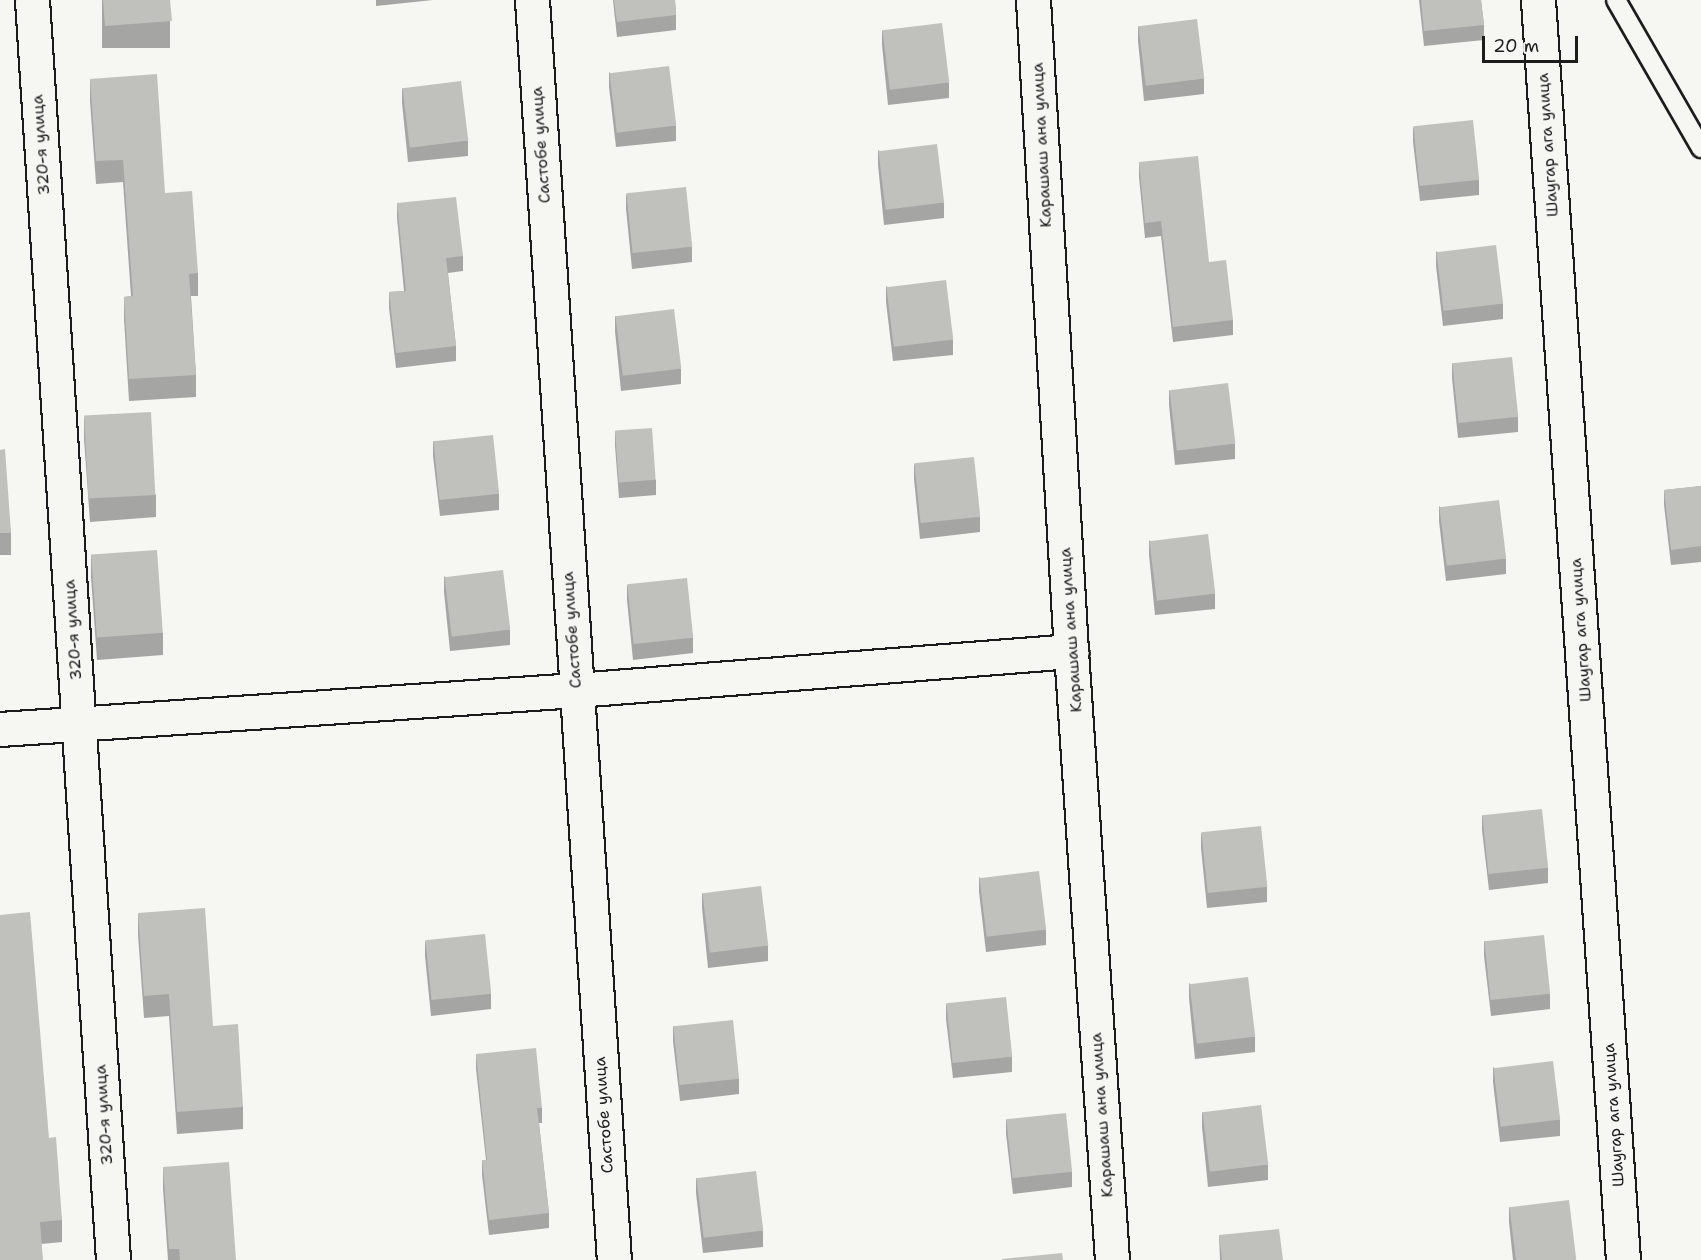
<!DOCTYPE html>
<meta charset="utf-8">
<style>
body{margin:0}
#map{position:relative;width:1701px;height:1260px;overflow:hidden;background:#f6f6f2;font-family:"Shantell Sans",sans-serif}
div>[style]{position:absolute}
[style*='--x']{left:calc(var(--x)*1px);top:calc(var(--y)*1px);width:calc(var(--w)*1px);rotate:calc(var(--a)*1deg)}
.roads{filter:drop-shadow(2px 0 #1c1c1c) drop-shadow(-2px 0 #1c1c1c) drop-shadow(0 2px #1c1c1c) drop-shadow(0 -2px #1c1c1c)}
.service>*{height:18px;margin:-9px;padding:0 9px;transform-origin:9px;border-radius:9px;background:#f6f6f2}
.minor>*{height:33px;margin:-16.5px;padding:0 16.5px;transform-origin:16.5px;border-radius:16.5px;background:#f6f6f2}
.wall>*{inset:0;background:#a5a5a3;transform-origin:0 0}
.building>*{inset:0;background:#c0c0bd;transform-origin:0 0}
span{translate:-50% -50%;white-space:nowrap;text-align:center;line-height:1.15;-webkit-text-stroke:4.5px #f6f6f2;paint-order:stroke}
.street-label{font-size:16px;color:#1c1c1c}
.scale{position:absolute;left:1482px;top:36px;width:96px;height:27px;box-sizing:border-box;border:3px solid #1c1c1c;border-top:0;padding-left:8px;font-size:18px;line-height:21px;white-space:nowrap;color:#1c1c1c;-webkit-text-stroke:4px #f6f6f2;paint-order:stroke}
</style>
<div id="map">
<div class="roads">
<div class="service">
<div style="--x:1616;--y:0;--w:171;--a:60.1"></div>
</div>
<div class="minor">
<div style="--x:32;--y:0;--w:1263;--a:86.32"></div>
<div style="--x:532;--y:0;--w:1263;--a:86.28"></div>
<div style="--x:1033;--y:0;--w:652;--a:86.66"></div>
<div style="--x:1071;--y:651;--w:610;--a:86.15"></div>
<div style="--x:1538;--y:0;--w:1263;--a:86.14"></div>
<div style="--x:0;--y:729;--w:577;--a:-3.87"></div>
<div style="--x:576;--y:690;--w:497;--a:-4.5"></div>
</div>
</div>
<div class="wall">
<div style="left:102px;top:0;width:68px;height:48px"></div>
<div style="clip-path:polygon(376px 0,433px 0,376px 6px)"></div>
<div style="clip-path:polygon(613px 0,675px 0,676px 15px,676px 30px,617px 37px)"></div>
<div style="clip-path:polygon(1419px 0,1481px 0,1484px 25px,1484px 40px,1424px 46px)"></div>
<div style="clip-path:polygon(1138px 26px,1204px 79px,1204px 94px,1144px 101px,1138px 41px)"></div>
<div style="clip-path:polygon(882px 30px,949px 83px,949px 98px,888px 105px,882px 45px)"></div>
<div style="clip-path:polygon(609px 72px,676px 126px,676px 141px,616px 147px,609px 87px)"></div>
<div style="clip-path:polygon(90px 79px,165px 193px,198px 273px,198px 296px,191px 296px,196px 375px,196px 397px,129px 401px,124px 319px,124px 297px,131px 296px,123px 182px,96px 184px,90px 101px)"></div>
<div style="clip-path:polygon(402px 88px,468px 141px,468px 156px,408px 162px,402px 103px)"></div>
<div style="clip-path:polygon(1413px 127px,1479px 180px,1479px 195px,1420px 201px,1413px 142px)"></div>
<div style="clip-path:polygon(878px 150px,944px 203px,944px 218px,884px 225px,878px 165px)"></div>
<div style="clip-path:polygon(1139px 162px,1209px 262px,1233px 320px,1233px 335px,1173px 342px,1161px 236px,1145px 238px,1139px 177px)"></div>
<div style="clip-path:polygon(626px 194px,692px 247px,692px 262px,632px 269px,626px 209px)"></div>
<div style="clip-path:polygon(397px 203px,463px 256px,463px 271px,448px 273px,456px 346px,456px 361px,396px 368px,389px 308px,389px 292px,404px 291px,397px 218px)"></div>
<div style="clip-path:polygon(1436px 251px,1503px 304px,1503px 319px,1443px 326px,1436px 266px)"></div>
<div style="clip-path:polygon(886px 286px,953px 340px,953px 355px,893px 361px,886px 302px)"></div>
<div style="clip-path:polygon(615px 316px,681px 369px,681px 384px,621px 391px,615px 331px)"></div>
<div style="clip-path:polygon(1452px 363px,1518px 417px,1518px 432px,1458px 438px,1452px 378px)"></div>
<div style="clip-path:polygon(1169px 390px,1235px 444px,1235px 459px,1175px 465px,1169px 405px)"></div>
<div style="clip-path:polygon(84px 417px,156px 495px,156px 517px,90px 522px,84px 439px)"></div>
<div style="clip-path:polygon(615px 431px,656px 480px,656px 495px,619px 498px,615px 446px)"></div>
<div style="clip-path:polygon(433px 441px,499px 494px,499px 510px,440px 516px,433px 456px)"></div>
<div style="clip-path:polygon(0 450px,11px 533px,11px 555px,0 555px)"></div>
<div style="clip-path:polygon(914px 464px,980px 517px,980px 532px,920px 539px,914px 479px)"></div>
<div style="clip-path:polygon(1701px 486px,1701px 562px,1671px 565px,1664px 505px,1664px 490px)"></div>
<div style="clip-path:polygon(1439px 506px,1506px 559px,1506px 574px,1446px 581px,1439px 521px)"></div>
<div style="clip-path:polygon(1149px 540px,1215px 594px,1215px 609px,1155px 615px,1149px 555px)"></div>
<div style="clip-path:polygon(91px 555px,163px 633px,163px 655px,97px 660px,91px 577px)"></div>
<div style="clip-path:polygon(444px 576px,510px 630px,510px 645px,450px 651px,444px 592px)"></div>
<div style="clip-path:polygon(627px 585px,693px 638px,693px 653px,633px 660px,627px 600px)"></div>
<div style="clip-path:polygon(1482px 815px,1548px 868px,1548px 883px,1489px 890px,1482px 830px)"></div>
<div style="clip-path:polygon(1201px 833px,1267px 887px,1267px 902px,1207px 908px,1201px 848px)"></div>
<div style="clip-path:polygon(979px 877px,1046px 930px,1046px 945px,986px 952px,979px 892px)"></div>
<div style="clip-path:polygon(702px 893px,768px 946px,768px 961px,708px 968px,702px 908px)"></div>
<div style="clip-path:polygon(138px 913px,213px 1026px,243px 1107px,243px 1129px,177px 1134px,169px 1016px,144px 1018px,138px 935px)"></div>
<div style="clip-path:polygon(425px 941px,491px 994px,491px 1009px,431px 1016px,425px 956px)"></div>
<div style="clip-path:polygon(1484px 941px,1550px 994px,1550px 1009px,1491px 1016px,1484px 956px)"></div>
<div style="clip-path:polygon(1189px 983px,1255px 1037px,1255px 1052px,1195px 1059px,1189px 998px)"></div>
<div style="clip-path:polygon(946px 1004px,1012px 1057px,1012px 1072px,953px 1078px,946px 1019px)"></div>
<div style="clip-path:polygon(673px 1026px,739px 1079px,739px 1094px,680px 1101px,673px 1041px)"></div>
<div style="clip-path:polygon(476px 1054px,542px 1108px,542px 1123px,539px 1123px,549px 1213px,549px 1228px,489px 1235px,482px 1175px,482px 1160px,486px 1160px,476px 1069px)"></div>
<div style="clip-path:polygon(1493px 1067px,1560px 1120px,1560px 1136px,1500px 1142px,1493px 1082px)"></div>
<div style="clip-path:polygon(1202px 1112px,1268px 1165px,1268px 1180px,1208px 1187px,1202px 1127px)"></div>
<div style="clip-path:polygon(1006px 1119px,1072px 1172px,1072px 1187px,1013px 1194px,1006px 1134px)"></div>
<div style="clip-path:polygon(49px 1138px,62px 1220px,62px 1242px,41px 1244px,0 1260px)"></div>
<div style="clip-path:polygon(163px 1167px,236px 1260px,168px 1260px,163px 1189px)"></div>
<div style="clip-path:polygon(696px 1178px,763px 1231px,763px 1247px,703px 1253px,696px 1193px)"></div>
<div style="clip-path:polygon(1509px 1207px,1576px 1260px,1513px 1260px,1509px 1222px)"></div>
<div style="clip-path:polygon(1219px 1235px,1283px 1260px,1220px 1260px)"></div>
</div>
<div class="building">
<div style="clip-path:polygon(103px 0,170px 0,172px 21px,105px 26px)"></div>
<div style="clip-path:polygon(614px 0,675px 0,676px 15px,617px 22px)"></div>
<div style="clip-path:polygon(1421px 0,1481px 0,1484px 25px,1424px 31px)"></div>
<div style="left:1197px;top:19px;width:60px;height:59px;rotate:83deg"></div>
<div style="left:942px;top:23px;width:60px;height:60px;rotate:83deg"></div>
<div style="left:669px;top:66px;width:60px;height:60px;rotate:83deg"></div>
<div style="clip-path:polygon(157px 74px,165px 193px,192px 191px,198px 273px,189px 274px,196px 375px,129px 379px,124px 297px,133px 296px,123px 160px,96px 161px,90px 79px)"></div>
<div style="left:461px;top:81px;width:60px;height:59px;rotate:83deg"></div>
<div style="left:1473px;top:120px;width:60px;height:60px;rotate:84deg"></div>
<div style="left:937px;top:144px;width:59px;height:59px;rotate:83deg"></div>
<div style="clip-path:polygon(1198px 156px,1209px 262px,1226px 260px,1233px 320px,1173px 327px,1161px 221px,1145px 223px,1139px 162px)"></div>
<div style="left:686px;top:187px;width:60px;height:60px;rotate:84deg"></div>
<div style="clip-path:polygon(456px 197px,463px 256px,446px 258px,456px 346px,396px 353px,389px 292px,406px 291px,397px 203px)"></div>
<div style="left:1496px;top:245px;width:59px;height:60px;rotate:83deg"></div>
<div style="left:946px;top:280px;width:60px;height:60px;rotate:83deg"></div>
<div style="left:674px;top:309px;width:60px;height:59px;rotate:83deg"></div>
<div style="left:1512px;top:357px;width:60px;height:60px;rotate:84deg"></div>
<div style="left:1228px;top:383px;width:61px;height:59px;rotate:83deg"></div>
<div style="left:151px;top:412px;width:83px;height:67px;rotate:87deg"></div>
<div style="left:652px;top:428px;width:52px;height:37px;rotate:86deg"></div>
<div style="left:493px;top:435px;width:59px;height:60px;rotate:84deg"></div>
<div style="clip-path:polygon(5px 449px,11px 533px,0 533px,0 450px)"></div>
<div style="left:974px;top:457px;width:60px;height:60px;rotate:84deg"></div>
<div style="clip-path:polygon(1701px 486px,1701px 546px,1671px 550px,1664px 490px)"></div>
<div style="left:1499px;top:500px;width:59px;height:60px;rotate:83deg"></div>
<div style="left:1208px;top:534px;width:60px;height:59px;rotate:83deg"></div>
<div style="left:157px;top:550px;width:83px;height:66px;rotate:86deg"></div>
<div style="left:503px;top:570px;width:60px;height:59px;rotate:83deg"></div>
<div style="left:687px;top:578px;width:60px;height:60px;rotate:84deg"></div>
<div style="left:1542px;top:809px;width:59px;height:60px;rotate:84deg"></div>
<div style="left:1261px;top:826px;width:61px;height:60px;rotate:84deg"></div>
<div style="left:1039px;top:871px;width:59px;height:60px;rotate:83deg"></div>
<div style="left:761px;top:886px;width:60px;height:59px;rotate:83deg"></div>
<div style="clip-path:polygon(205px 908px,213px 1026px,238px 1024px,243px 1107px,177px 1112px,169px 994px,144px 996px,138px 913px)"></div>
<div style="clip-path:polygon(30px 912px,49px 1138px,56px 1137px,62px 1220px,40px 1222px,43px 1260px,0 1260px,0 915px)"></div>
<div style="left:485px;top:934px;width:60px;height:60px;rotate:84deg"></div>
<div style="left:1544px;top:935px;width:59px;height:60px;rotate:84deg"></div>
<div style="left:1248px;top:977px;width:60px;height:59px;rotate:83deg"></div>
<div style="left:1006px;top:997px;width:60px;height:60px;rotate:84deg"></div>
<div style="left:733px;top:1020px;width:59px;height:60px;rotate:84deg"></div>
<div style="clip-path:polygon(536px 1048px,542px 1108px,537px 1108px,549px 1213px,489px 1220px,482px 1160px,487px 1160px,476px 1054px)"></div>
<div style="left:1553px;top:1061px;width:59px;height:60px;rotate:83deg"></div>
<div style="left:1261px;top:1105px;width:60px;height:59px;rotate:83deg"></div>
<div style="left:1066px;top:1113px;width:59px;height:60px;rotate:84deg"></div>
<div style="clip-path:polygon(229px 1162px,236px 1260px,180px 1260px,179px 1249px,169px 1249px,163px 1167px)"></div>
<div style="left:756px;top:1171px;width:60px;height:60px;rotate:83deg"></div>
<div style="left:1569px;top:1200px;width:60px;height:60px;rotate:83deg"></div>
<div style="clip-path:polygon(1279px 1229px,1283px 1260px,1222px 1260px,1219px 1235px)"></div>
<div style="clip-path:polygon(1062px 1253px,1063px 1260px,1002px 1260px,1002px 1259px)"></div>
</div>
<div class="street-label">
<span style="left:41px;top:145px;rotate:-94deg">320-я улица</span>
<span style="left:541px;top:145px;rotate:-94deg">Састобе улица</span>
<span style="left:1042px;top:145px;rotate:-93deg">Карашаш ана улица</span>
<span style="left:1548px;top:145px;rotate:-94deg">Шаугар ага улица</span>
<span style="left:73px;top:630px;rotate:-94deg">320-я улица</span>
<span style="left:572px;top:630px;rotate:-94deg">Састобе улица</span>
<span style="left:1071px;top:630px;rotate:-94deg">Карашаш ана улица</span>
<span style="left:1581px;top:630px;rotate:-94deg">Шаугар ага улица</span>
<span style="left:104px;top:1115px;rotate:-94deg">320-я улица</span>
<span style="left:604px;top:1115px;rotate:-94deg">Састобе улица</span>
<span style="left:1102px;top:1115px;rotate:-94deg">Карашаш ана улица</span>
<span style="left:1614px;top:1115px;rotate:-94deg">Шаугар ага улица</span>
</div>
<div class="scale">20 m</div>
</div>
